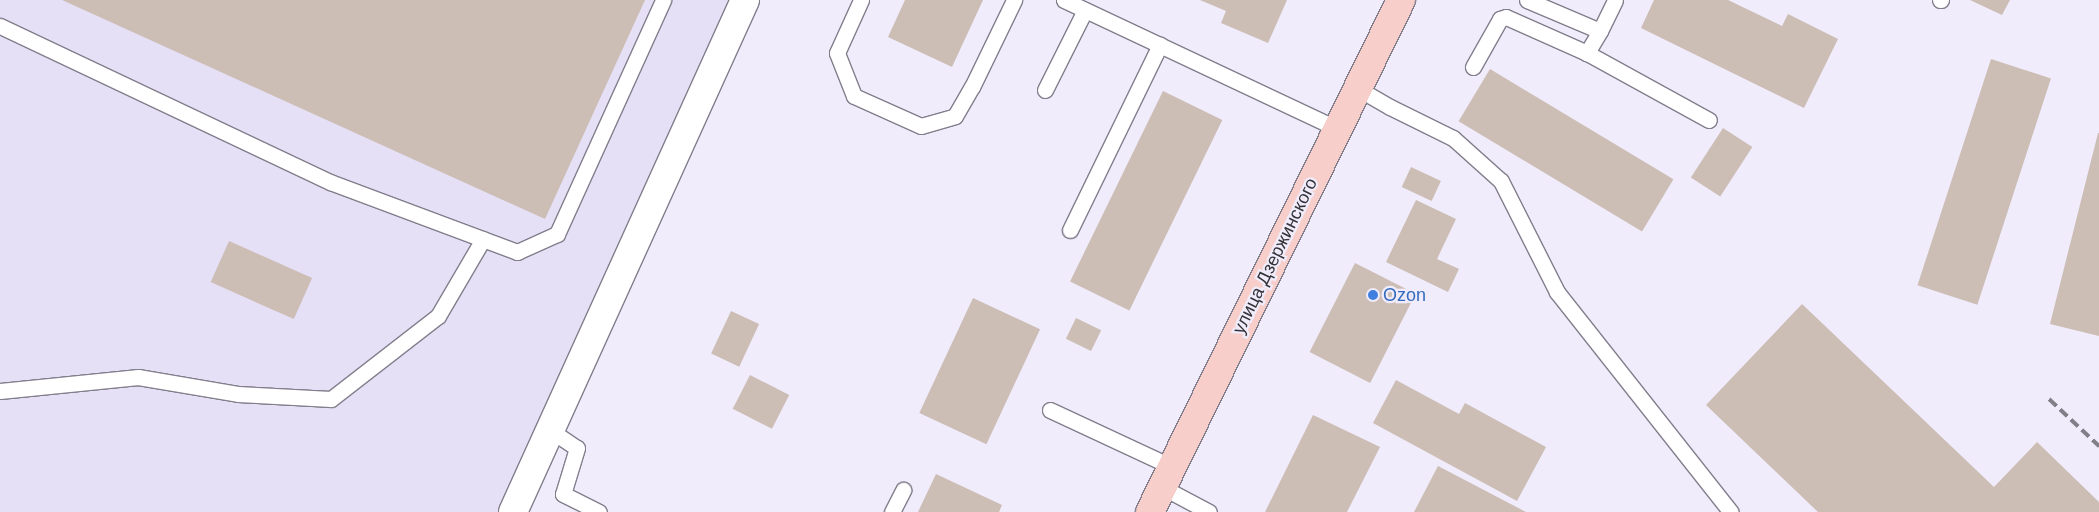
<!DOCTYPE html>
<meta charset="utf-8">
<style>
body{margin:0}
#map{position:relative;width:2099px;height:512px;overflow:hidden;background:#f0ecfb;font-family:Arial,sans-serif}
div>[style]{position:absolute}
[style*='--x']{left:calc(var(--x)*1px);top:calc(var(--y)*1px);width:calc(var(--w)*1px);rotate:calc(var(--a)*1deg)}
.built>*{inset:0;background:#e6e0f6}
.building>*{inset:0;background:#ccbdb5;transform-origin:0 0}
.roads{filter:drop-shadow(1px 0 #827e8c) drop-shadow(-1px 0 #827e8c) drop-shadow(0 1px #827e8c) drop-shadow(0 -1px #827e8c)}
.service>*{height:15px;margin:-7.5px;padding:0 7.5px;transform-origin:7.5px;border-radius:7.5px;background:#fff}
.minor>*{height:28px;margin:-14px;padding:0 14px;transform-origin:14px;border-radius:14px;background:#fff}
.primary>*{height:28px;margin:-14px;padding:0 14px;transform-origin:14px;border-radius:14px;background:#f7cec9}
.rail>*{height:4px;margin-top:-2px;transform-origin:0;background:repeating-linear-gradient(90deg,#817f88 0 10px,transparent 0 15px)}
.dots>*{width:14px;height:14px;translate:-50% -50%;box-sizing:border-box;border:2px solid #f0ecfb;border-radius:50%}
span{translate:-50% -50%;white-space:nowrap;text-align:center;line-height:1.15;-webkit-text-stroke:4.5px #f0ecfb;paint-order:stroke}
.street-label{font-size:18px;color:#343338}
.shop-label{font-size:18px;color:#366cbe}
.left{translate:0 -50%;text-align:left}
</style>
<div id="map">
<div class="built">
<div style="clip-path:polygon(0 0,735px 0,506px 512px,0 512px)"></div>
</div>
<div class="building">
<div style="clip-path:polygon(62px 0,645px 0,545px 219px)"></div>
<div style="clip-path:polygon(905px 0,983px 0,952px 67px,888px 37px)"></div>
<div style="clip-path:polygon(1200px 0,1287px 0,1268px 43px,1221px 23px,1226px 11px)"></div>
<div style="clip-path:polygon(1654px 0,1728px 0,1782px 26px,1788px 14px,1838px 39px,1804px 108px,1641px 28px)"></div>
<div style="clip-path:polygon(1970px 0,2010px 0,2002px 15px)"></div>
<div style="left:1991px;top:59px;width:63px;height:238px;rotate:18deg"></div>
<div style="left:1490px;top:69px;width:214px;height:61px;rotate:31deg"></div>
<div style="left:1163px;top:91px;width:66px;height:212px;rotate:26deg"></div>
<div style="left:1723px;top:128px;width:35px;height:59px;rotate:33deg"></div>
<div style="clip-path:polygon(2098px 133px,2099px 133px,2099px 336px,2050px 324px)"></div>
<div style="left:1411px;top:167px;width:33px;height:22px;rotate:25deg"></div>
<div style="clip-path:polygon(1416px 200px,1456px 219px,1437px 259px,1459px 269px,1448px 292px,1386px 262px)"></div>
<div style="left:229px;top:241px;width:91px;height:45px;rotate:24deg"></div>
<div style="left:1355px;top:263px;width:68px;height:100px;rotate:27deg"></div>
<div style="left:973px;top:298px;width:74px;height:127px;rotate:25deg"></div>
<div style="clip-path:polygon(1802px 304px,1994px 487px,2037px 442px,2099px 502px,2099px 512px,1818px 512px,1706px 405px)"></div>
<div style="left:731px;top:311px;width:31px;height:47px;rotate:25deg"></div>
<div style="left:1076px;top:318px;width:28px;height:23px;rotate:26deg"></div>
<div style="left:750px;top:375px;width:44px;height:38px;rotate:27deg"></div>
<div style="clip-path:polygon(1396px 380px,1459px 414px,1465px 403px,1546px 447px,1517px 501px,1373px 423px)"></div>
<div style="clip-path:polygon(1313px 415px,1380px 447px,1347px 512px,1265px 512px)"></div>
<div style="clip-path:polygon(1438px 466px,1526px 512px,1414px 512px)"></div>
<div style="clip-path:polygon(936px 474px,1002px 505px,999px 512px,918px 512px)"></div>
</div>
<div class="roads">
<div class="service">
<div style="--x:861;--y:0;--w:58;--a:114.4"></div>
<div style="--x:837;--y:53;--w:46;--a:68.4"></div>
<div style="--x:854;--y:96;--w:73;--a:24.1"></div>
<div style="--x:921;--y:126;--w:35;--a:-16"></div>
<div style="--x:955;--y:116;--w:34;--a:-60"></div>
<div style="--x:972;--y:87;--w:97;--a:-64.2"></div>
<div style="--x:1064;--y:0;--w:303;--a:25.2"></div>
<div style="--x:1527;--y:0;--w:79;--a:23"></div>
<div style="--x:1600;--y:31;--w:34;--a:-64"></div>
<div style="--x:1940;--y:0;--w:1;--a:0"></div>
<div style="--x:0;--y:26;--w:365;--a:25.3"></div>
<div style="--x:330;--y:182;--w:200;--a:20.5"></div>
<div style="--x:517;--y:252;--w:44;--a:-24.2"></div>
<div style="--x:557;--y:234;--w:257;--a:-65.6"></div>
<div style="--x:1600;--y:31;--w:26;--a:121"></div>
<div style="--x:1587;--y:53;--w:139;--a:28.8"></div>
<div style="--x:1473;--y:67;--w:55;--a:-60.6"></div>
<div style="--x:1500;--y:19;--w:6;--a:-18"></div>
<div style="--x:1506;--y:17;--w:89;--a:24"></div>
<div style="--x:1357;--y:88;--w:38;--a:30"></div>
<div style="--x:1390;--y:107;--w:70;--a:26.2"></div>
<div style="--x:1453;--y:138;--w:64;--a:41.9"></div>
<div style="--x:1501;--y:181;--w:124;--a:63.2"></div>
<div style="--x:1557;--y:292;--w:280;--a:51.7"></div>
<div style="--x:1045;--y:90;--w:89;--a:-63.4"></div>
<div style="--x:1070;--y:230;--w:206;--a:-64.1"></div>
<div style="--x:0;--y:391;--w:139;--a:-5.8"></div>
<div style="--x:138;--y:377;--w:101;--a:9.6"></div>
<div style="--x:238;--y:394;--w:93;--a:3.1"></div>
<div style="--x:331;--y:399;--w:135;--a:-37.8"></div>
<div style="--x:438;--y:316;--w:89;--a:-59.7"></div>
<div style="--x:1050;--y:410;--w:135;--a:25"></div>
<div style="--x:550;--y:430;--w:32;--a:34"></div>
<div style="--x:577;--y:448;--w:48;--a:106.9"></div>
<div style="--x:563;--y:494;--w:40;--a:26.6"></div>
<div style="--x:1162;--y:487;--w:53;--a:28"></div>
<div style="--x:892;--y:512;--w:25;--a:-63"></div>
</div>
<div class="minor">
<div style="--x:513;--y:512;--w:562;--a:-65.62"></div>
</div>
<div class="primary">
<div style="--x:1150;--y:512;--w:570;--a:-63.88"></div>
</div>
</div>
<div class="rail">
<div style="--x:2049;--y:399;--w:69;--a:43.2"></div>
</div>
<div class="dots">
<div style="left:1373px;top:295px;background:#3f7fe0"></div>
</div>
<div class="street-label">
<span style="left:1275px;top:256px;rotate:-64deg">улица Дзержинского</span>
</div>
<div class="shop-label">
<span class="left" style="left:1383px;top:295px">Ozon</span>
</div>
</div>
